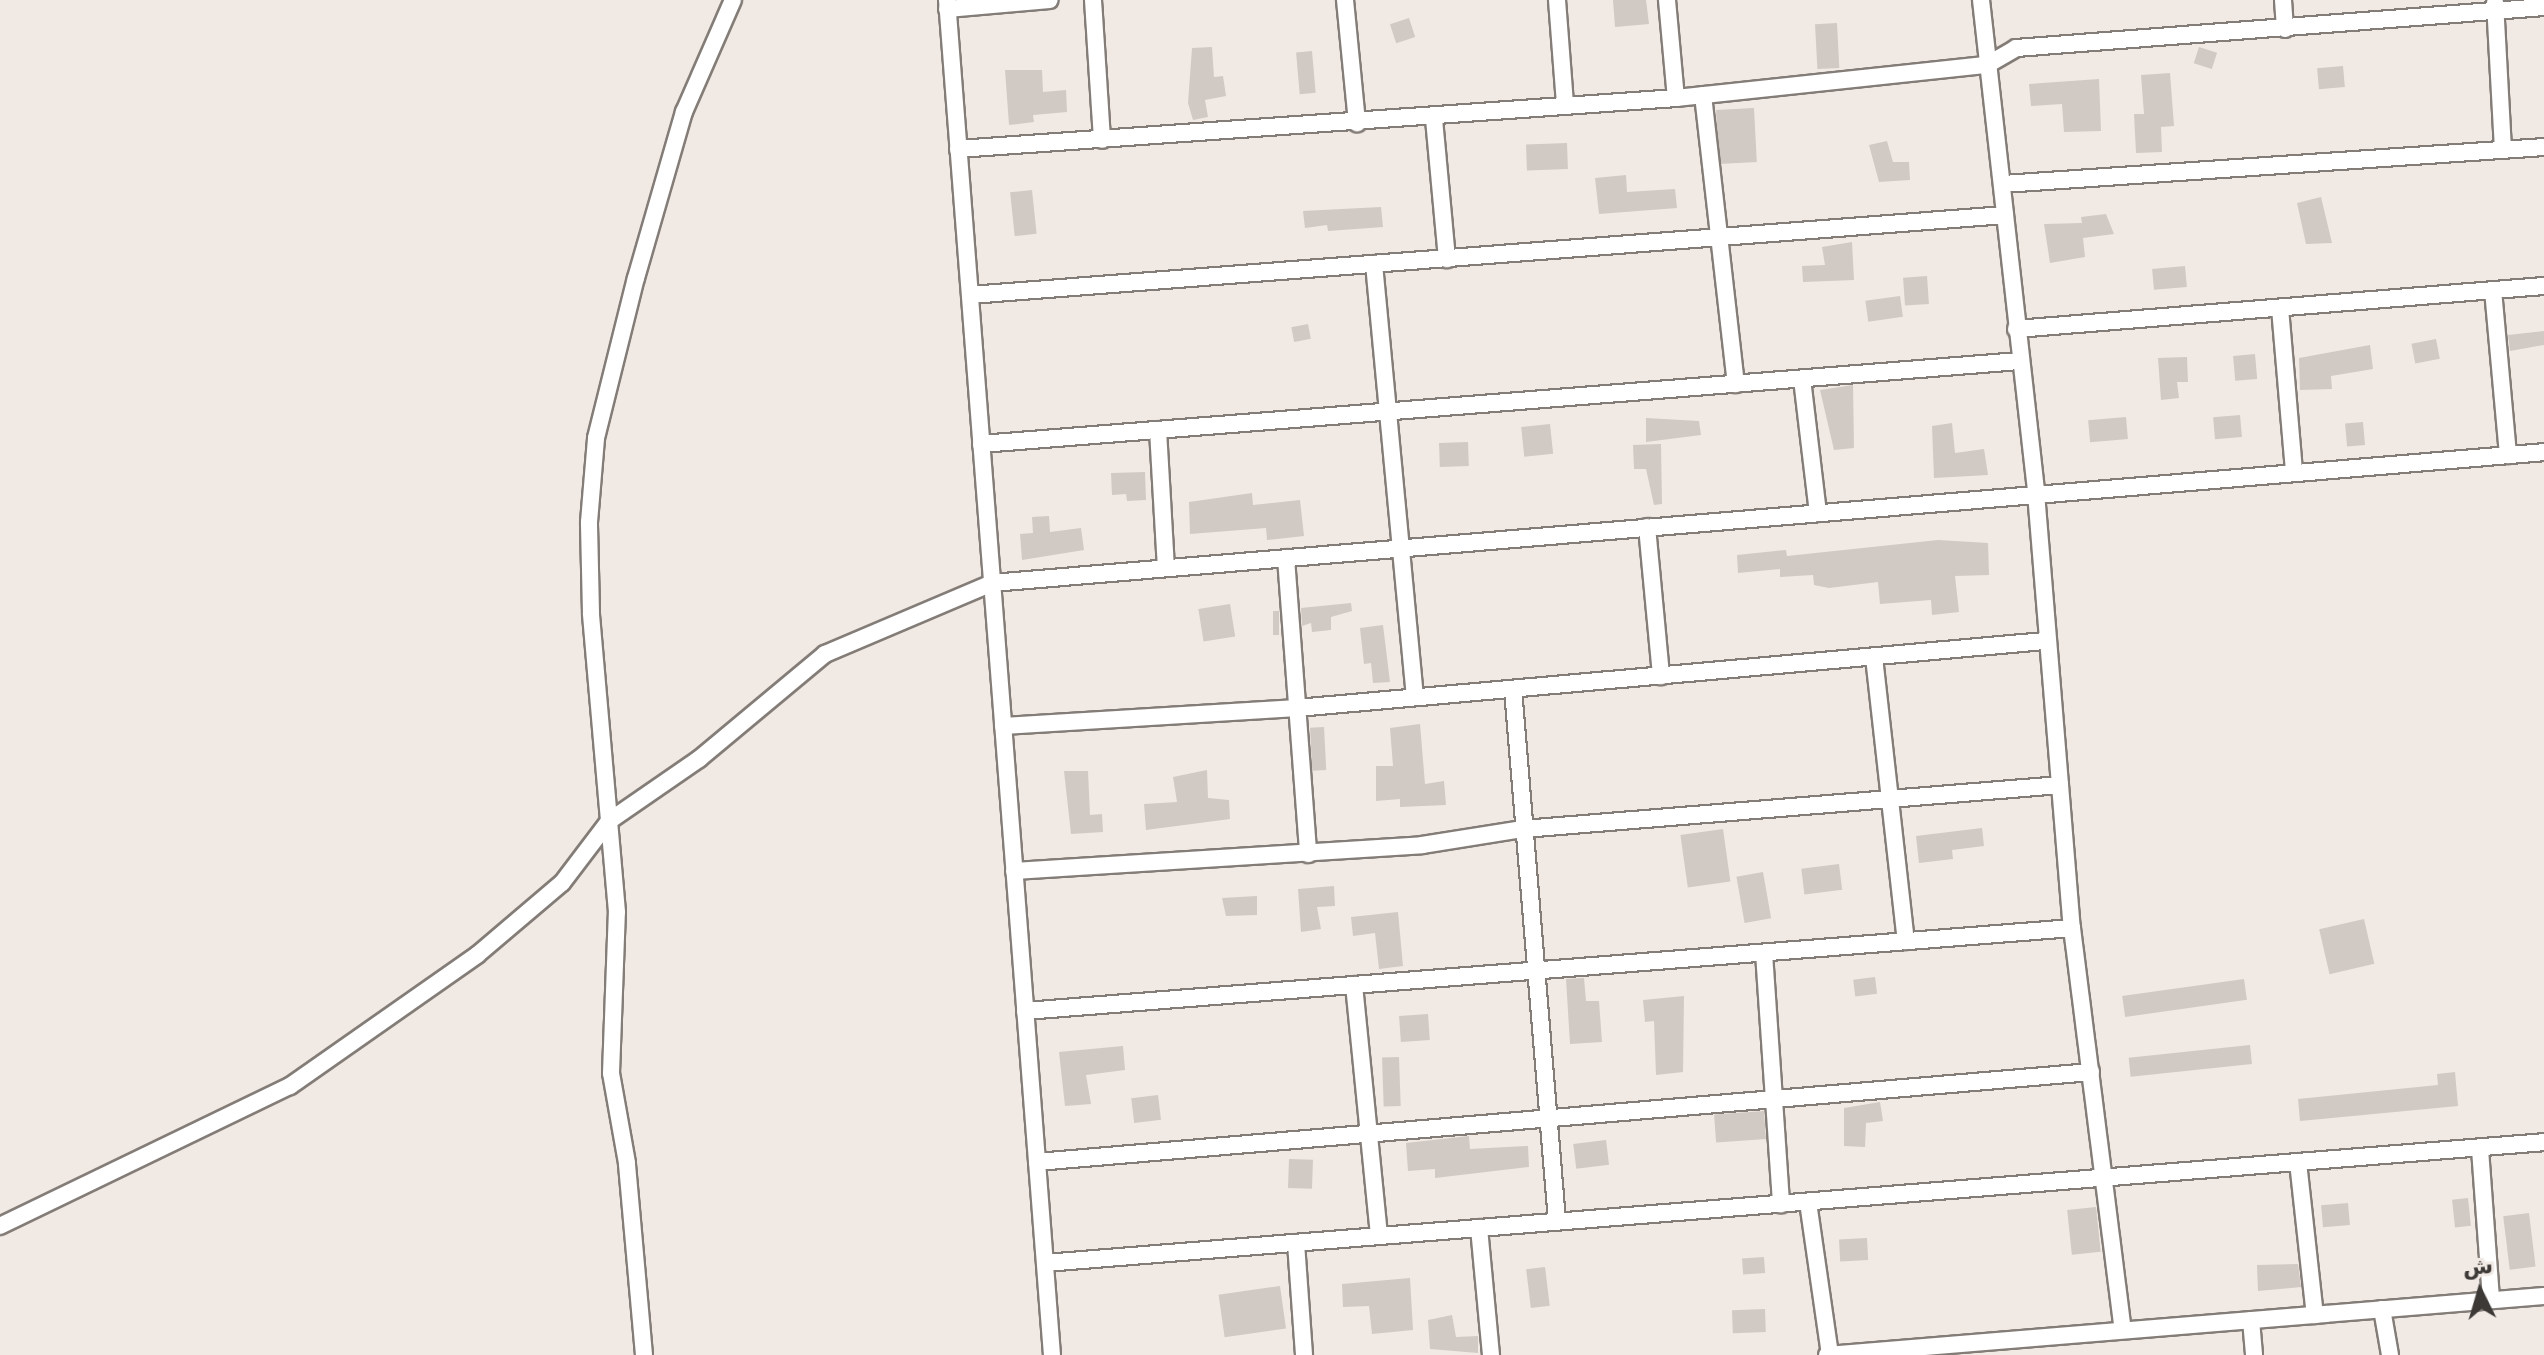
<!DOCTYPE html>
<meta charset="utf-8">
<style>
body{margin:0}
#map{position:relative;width:2544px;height:1355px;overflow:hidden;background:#f1e9e4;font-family:"DejaVu Sans","Noto Sans Arabic",sans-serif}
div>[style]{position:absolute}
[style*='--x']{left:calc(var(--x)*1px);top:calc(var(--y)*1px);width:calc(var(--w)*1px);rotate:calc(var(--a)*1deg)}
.building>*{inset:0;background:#d1c9c4;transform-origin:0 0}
.roads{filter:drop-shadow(2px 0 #837c77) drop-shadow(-2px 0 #837c77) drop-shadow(0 2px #837c77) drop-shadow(0 -2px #837c77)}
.street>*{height:16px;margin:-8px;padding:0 8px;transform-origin:8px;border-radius:8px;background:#fff}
span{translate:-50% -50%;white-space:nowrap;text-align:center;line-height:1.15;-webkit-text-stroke:7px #f1e9e4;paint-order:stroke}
.north{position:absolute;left:2440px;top:1251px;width:80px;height:80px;-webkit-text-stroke:6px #f1e9e4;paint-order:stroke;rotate:355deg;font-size:22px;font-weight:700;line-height:32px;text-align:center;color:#3c3936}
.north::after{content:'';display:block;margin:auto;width:28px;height:36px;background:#3c3936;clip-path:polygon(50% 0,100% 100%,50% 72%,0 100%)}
</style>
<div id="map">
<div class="building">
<div style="clip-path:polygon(1613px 0,1646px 0,1649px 24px,1615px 27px)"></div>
<div style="left:1409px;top:18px;width:20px;height:20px;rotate:72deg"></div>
<div style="left:1837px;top:23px;width:45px;height:22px;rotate:87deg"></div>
<div style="clip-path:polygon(1212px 47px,1214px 77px,1223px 76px,1226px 96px,1205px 100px,1208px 117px,1193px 120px,1188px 103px,1192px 48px)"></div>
<div style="left:2199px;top:47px;width:19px;height:17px;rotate:18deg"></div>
<div style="left:1312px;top:51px;width:42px;height:16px;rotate:85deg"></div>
<div style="left:2343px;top:66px;width:21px;height:26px;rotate:85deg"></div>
<div style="clip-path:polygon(1005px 70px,1042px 70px,1043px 92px,1066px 90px,1067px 112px,1033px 115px,1034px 122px,1009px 125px)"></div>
<div style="clip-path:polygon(2170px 73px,2174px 126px,2161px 127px,2162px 152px,2136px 153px,2134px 114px,2144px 114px,2141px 75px)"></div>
<div style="clip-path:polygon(2099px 79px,2101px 131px,2064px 132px,2062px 104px,2031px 106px,2029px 84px)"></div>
<div style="left:1754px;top:108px;width:54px;height:38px;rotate:87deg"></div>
<div style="clip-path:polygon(1887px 141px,1893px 162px,1909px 162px,1910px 180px,1879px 182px,1869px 145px)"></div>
<div style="left:1567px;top:143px;width:26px;height:41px;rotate:88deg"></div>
<div style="clip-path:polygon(1626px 175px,1627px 192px,1675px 189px,1677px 208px,1599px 214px,1595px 178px)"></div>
<div style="left:1032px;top:190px;width:44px;height:22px;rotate:84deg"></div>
<div style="clip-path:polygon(2321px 197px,2332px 243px,2306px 244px,2297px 203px)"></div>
<div style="clip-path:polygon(1381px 207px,1383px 227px,1328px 231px,1327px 225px,1305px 228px,1303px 211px)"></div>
<div style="clip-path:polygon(2106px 214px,2114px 234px,2083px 238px,2085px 257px,2050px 263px,2044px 224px,2082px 223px,2081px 217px)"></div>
<div style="clip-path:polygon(1852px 242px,1854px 280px,1803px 282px,1802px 266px,1825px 265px,1822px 247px)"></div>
<div style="left:2185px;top:266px;width:21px;height:33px;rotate:85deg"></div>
<div style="left:1927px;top:276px;width:28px;height:24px;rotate:86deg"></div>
<div style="left:1900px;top:296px;width:21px;height:35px;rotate:82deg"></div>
<div style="left:1308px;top:324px;width:15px;height:17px;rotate:79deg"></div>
<div style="clip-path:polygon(2544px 331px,2544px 345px,2510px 351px,2508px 335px)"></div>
<div style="left:2436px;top:339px;width:20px;height:25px;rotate:79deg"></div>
<div style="clip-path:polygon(2370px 345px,2373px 369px,2331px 376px,2332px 389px,2300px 390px,2299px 358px)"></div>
<div style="left:2255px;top:354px;width:25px;height:22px;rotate:85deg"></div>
<div style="clip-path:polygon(2187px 357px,2188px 382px,2177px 382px,2179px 398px,2161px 400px,2158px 358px)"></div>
<div style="clip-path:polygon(1853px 385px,1854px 448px,1834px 450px,1820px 390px)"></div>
<div style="left:2240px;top:415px;width:22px;height:27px;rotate:85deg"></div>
<div style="left:2126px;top:417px;width:22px;height:38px;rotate:85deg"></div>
<div style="clip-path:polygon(1646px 418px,1699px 421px,1701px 435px,1646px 442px)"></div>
<div style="left:2363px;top:422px;width:23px;height:18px;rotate:85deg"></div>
<div style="clip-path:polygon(1952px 423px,1955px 453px,1984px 449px,1988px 475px,1934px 478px,1932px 426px)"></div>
<div style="left:1550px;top:424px;width:30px;height:29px;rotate:84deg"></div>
<div style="left:1468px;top:442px;width:24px;height:29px;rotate:88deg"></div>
<div style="clip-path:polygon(1661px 444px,1662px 504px,1654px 505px,1646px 469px,1634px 469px,1633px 445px)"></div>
<div style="clip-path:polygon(1145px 472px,1146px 500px,1127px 501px,1126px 494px,1112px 495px,1111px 473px)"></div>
<div style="clip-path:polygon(1252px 493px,1253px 505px,1300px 500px,1304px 536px,1267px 540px,1266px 528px,1190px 534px,1189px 502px)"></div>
<div style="clip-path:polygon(1049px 516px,1050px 532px,1081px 528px,1084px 550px,1022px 560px,1020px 534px,1033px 533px,1032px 517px)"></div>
<div style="clip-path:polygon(1938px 540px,1988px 543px,1989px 575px,1955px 576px,1959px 612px,1932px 615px,1931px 600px,1880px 604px,1878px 582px,1829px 588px,1814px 585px,1813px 575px,1780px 577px,1780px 569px,1738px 573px,1737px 555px,1786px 550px,1787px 556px)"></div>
<div style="clip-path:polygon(1351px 603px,1352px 611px,1331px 617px,1331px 630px,1312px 632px,1311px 623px,1302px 626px,1301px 608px)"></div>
<div style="left:1230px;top:604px;width:33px;height:32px;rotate:81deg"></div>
<div style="left:1273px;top:611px;width:6px;height:24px"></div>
<div style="clip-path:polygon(1383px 625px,1390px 682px,1373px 683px,1371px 663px,1364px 664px,1360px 628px)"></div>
<div style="clip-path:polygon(1420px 724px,1425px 784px,1444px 781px,1446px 805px,1400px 807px,1400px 799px,1376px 801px,1376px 766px,1393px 766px,1390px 728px)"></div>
<div style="left:1324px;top:727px;width:43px;height:14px;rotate:87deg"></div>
<div style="clip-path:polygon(1207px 770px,1208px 798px,1229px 800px,1230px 819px,1146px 830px,1144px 804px,1177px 802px,1173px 777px)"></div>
<div style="clip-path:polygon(1064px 771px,1088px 771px,1090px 815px,1102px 814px,1103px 832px,1071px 834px)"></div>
<div style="clip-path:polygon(1982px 828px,1984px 846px,1952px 850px,1953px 859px,1919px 863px,1916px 836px)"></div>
<div style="left:1723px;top:829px;width:53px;height:43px;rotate:82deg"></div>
<div style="left:1839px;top:864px;width:26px;height:38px;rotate:83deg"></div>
<div style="left:1763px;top:872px;width:47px;height:27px;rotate:80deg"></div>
<div style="clip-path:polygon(1334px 886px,1335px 906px,1317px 907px,1321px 929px,1301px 932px,1298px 889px)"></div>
<div style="clip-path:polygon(1257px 896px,1257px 915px,1226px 916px,1222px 898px)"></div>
<div style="clip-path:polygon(1398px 912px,1403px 966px,1379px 969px,1375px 933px,1353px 936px,1351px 917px)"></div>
<div style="left:2364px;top:919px;width:46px;height:46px;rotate:77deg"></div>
<div style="left:1875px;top:977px;width:17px;height:22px;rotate:83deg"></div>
<div style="clip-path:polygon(1584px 978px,1586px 1001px,1599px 1001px,1602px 1042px,1570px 1044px,1566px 979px)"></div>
<div style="left:2244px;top:979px;width:21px;height:123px;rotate:82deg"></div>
<div style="clip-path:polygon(1684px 996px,1683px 1072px,1656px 1075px,1654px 1021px,1645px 1022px,1643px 1000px)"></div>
<div style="left:1428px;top:1014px;width:26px;height:29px;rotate:86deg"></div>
<div style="left:2250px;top:1045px;width:19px;height:122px;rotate:84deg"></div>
<div style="clip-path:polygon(1123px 1046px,1125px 1070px,1086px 1075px,1091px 1104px,1065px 1106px,1059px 1052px)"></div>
<div style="left:1399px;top:1057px;width:49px;height:17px;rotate:88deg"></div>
<div style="clip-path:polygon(2455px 1072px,2458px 1106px,2300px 1121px,2298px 1099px,2438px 1085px,2437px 1074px)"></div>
<div style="left:1158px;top:1095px;width:25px;height:27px;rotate:83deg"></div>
<div style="clip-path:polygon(1880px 1102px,1883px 1121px,1866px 1123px,1865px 1147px,1844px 1146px,1844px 1108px)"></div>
<div style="left:1764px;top:1111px;width:28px;height:50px;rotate:86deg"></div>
<div style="clip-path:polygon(1469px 1136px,1470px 1149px,1528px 1146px,1529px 1167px,1435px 1178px,1435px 1169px,1408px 1171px,1406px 1143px)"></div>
<div style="left:1606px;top:1140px;width:25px;height:33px;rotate:83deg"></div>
<div style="left:1289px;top:1159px;width:24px;height:29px;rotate:2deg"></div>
<div style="left:2468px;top:1198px;width:28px;height:16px;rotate:84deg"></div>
<div style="left:2348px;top:1203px;width:22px;height:27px;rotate:85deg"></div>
<div style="left:2096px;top:1207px;width:45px;height:29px;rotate:84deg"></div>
<div style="left:2529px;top:1213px;width:54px;height:26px;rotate:83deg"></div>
<div style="left:1867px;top:1238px;width:22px;height:28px;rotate:87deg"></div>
<div style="left:1764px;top:1257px;width:16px;height:22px;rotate:86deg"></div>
<div style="clip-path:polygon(2298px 1264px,2301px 1287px,2258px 1291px,2257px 1265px)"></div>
<div style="left:1545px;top:1267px;width:39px;height:19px;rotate:83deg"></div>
<div style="clip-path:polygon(1410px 1278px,1413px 1330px,1372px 1334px,1369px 1306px,1343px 1307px,1342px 1284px)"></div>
<div style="left:1280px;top:1286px;width:43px;height:62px;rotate:82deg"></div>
<div style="left:1765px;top:1309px;width:23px;height:33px;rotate:88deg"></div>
<div style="clip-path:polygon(1452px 1315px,1456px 1337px,1478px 1336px,1478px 1353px,1430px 1349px,1428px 1320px)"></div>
</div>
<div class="roads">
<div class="street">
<div style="--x:947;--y:0;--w:1359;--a:85.57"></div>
<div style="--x:1093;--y:0;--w:140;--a:86.3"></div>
<div style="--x:1345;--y:0;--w:124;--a:84.4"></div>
<div style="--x:1557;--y:0;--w:105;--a:85.6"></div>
<div style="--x:1667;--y:0;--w:98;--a:84.8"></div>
<div style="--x:1981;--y:0;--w:496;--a:83.6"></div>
<div style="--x:2036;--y:493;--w:436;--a:85.3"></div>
<div style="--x:2072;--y:928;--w:404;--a:82.8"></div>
<div style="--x:2283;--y:0;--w:29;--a:86"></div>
<div style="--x:2495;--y:2;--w:147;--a:86.9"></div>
<div style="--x:947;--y:9;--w:103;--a:-5"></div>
<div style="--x:1703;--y:95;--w:291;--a:83.5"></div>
<div style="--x:1434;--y:119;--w:141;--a:84.7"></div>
<div style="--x:958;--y:149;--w:720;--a:-4.06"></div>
<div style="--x:1676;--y:98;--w:313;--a:-6.1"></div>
<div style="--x:1987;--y:65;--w:34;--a:-30"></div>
<div style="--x:2016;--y:48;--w:530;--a:-4.44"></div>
<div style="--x:2003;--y:184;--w:542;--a:-3.91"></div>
<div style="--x:1374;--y:264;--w:435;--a:84.6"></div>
<div style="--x:2493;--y:290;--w:166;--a:84.8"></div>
<div style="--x:970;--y:295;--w:1038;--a:-4.42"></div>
<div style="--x:2280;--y:308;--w:165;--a:85.1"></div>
<div style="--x:2016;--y:329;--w:530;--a:-4.66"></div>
<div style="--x:1802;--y:379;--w:135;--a:83.2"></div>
<div style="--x:1158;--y:430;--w:138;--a:86.7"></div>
<div style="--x:981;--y:444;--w:1041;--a:-4.57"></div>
<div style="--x:1647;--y:527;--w:150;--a:84.6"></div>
<div style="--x:1286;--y:558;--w:297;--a:85.7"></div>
<div style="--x:1874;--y:657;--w:286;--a:83.6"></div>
<div style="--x:1513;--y:689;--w:534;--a:85.27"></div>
<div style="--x:1003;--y:726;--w:295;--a:-3.5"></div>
<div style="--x:1297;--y:708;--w:751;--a:-5.12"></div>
<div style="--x:1014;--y:871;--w:409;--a:-3.6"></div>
<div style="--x:1422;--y:845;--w:102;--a:-9"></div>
<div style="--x:1523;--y:829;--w:539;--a:-4.68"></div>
<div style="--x:1764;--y:953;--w:252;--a:86.1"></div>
<div style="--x:1354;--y:985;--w:251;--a:84.3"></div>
<div style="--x:1025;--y:1011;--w:1050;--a:-4.53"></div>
<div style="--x:2480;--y:1149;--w:151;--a:85.8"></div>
<div style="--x:1037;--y:1162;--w:1058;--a:-4.88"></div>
<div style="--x:2298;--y:1162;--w:154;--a:83.7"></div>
<div style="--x:1808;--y:1202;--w:155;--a:81.8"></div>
<div style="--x:0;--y:1226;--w:322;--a:-25.8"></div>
<div style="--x:290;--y:1086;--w:228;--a:-35"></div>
<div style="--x:477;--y:955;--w:111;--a:-40.3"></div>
<div style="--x:562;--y:883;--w:78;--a:-52.8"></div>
<div style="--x:609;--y:821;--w:109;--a:-34.6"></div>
<div style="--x:699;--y:759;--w:164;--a:-39.8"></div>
<div style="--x:825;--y:654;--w:181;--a:-23"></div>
<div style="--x:992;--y:583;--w:1558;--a:-4.82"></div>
<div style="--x:1479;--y:1228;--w:128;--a:84.6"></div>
<div style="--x:1296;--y:1243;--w:112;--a:85.9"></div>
<div style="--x:1045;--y:1263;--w:1504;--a:-4.61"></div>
<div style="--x:2382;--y:1309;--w:47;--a:80.1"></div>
<div style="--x:2251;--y:1320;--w:35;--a:85"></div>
<div style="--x:644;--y:1355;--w:193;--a:-95.1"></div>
<div style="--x:627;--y:1163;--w:91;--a:-100.1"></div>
<div style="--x:611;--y:1073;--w:161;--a:-87.9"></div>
<div style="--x:617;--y:912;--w:300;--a:-95"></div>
<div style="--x:591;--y:613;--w:91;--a:-91.3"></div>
<div style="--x:589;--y:522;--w:84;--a:-85.2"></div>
<div style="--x:596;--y:438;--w:165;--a:-76"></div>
<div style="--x:636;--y:278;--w:173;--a:-73.9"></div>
<div style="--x:684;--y:112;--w:122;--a:-66.4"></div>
<div style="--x:1827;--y:1355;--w:719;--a:-4.7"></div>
</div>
</div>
<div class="north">ش</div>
</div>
